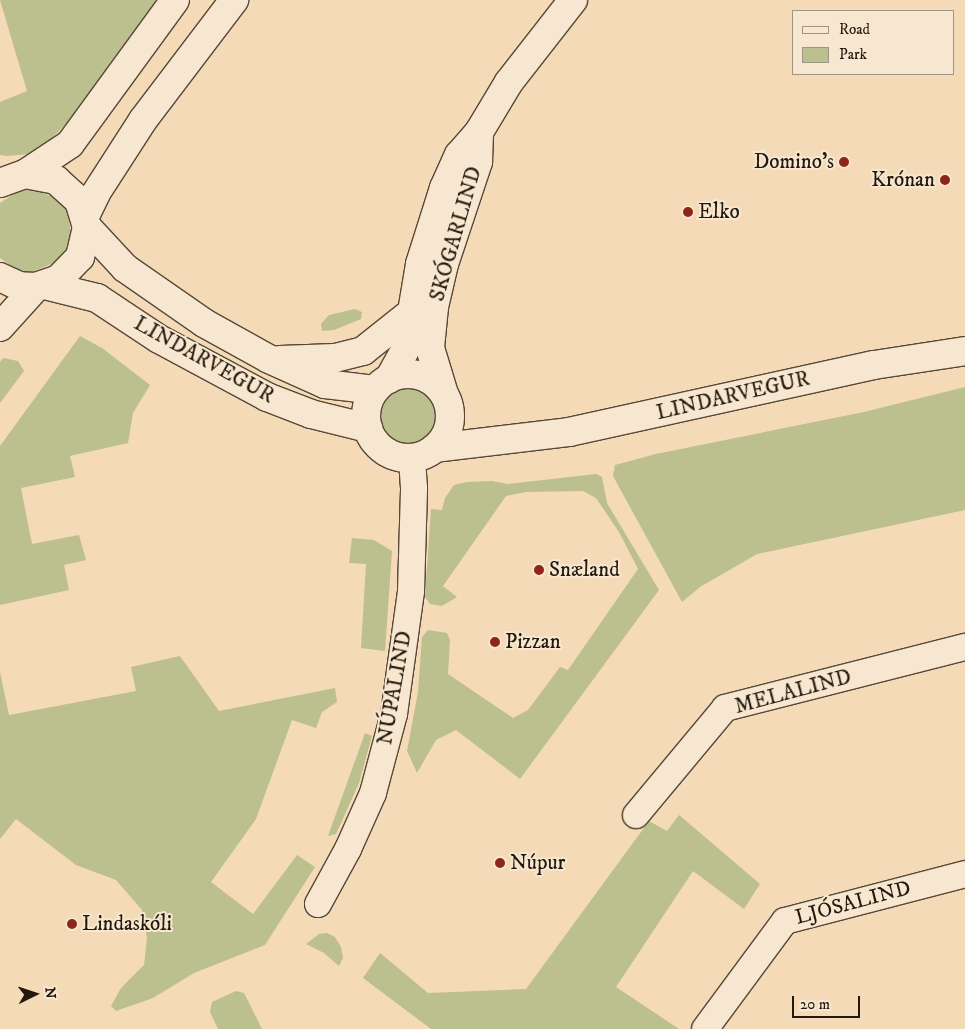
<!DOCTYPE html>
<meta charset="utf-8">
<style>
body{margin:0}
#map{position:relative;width:965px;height:1029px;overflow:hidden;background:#f4dab7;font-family:"IM FELL DW Pica",serif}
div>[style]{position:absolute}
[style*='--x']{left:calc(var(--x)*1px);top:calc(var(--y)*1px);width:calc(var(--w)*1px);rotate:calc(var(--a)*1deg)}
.green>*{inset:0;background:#bcbf8e}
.round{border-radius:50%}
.roads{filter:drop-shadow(1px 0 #564838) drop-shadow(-1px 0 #564838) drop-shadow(0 1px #564838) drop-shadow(0 -1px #564838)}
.street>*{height:26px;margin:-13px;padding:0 13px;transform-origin:13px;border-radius:13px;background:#f8e7d0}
.secondary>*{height:28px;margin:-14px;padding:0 14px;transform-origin:14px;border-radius:14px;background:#f8e7d0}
.secondary>.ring{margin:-14px;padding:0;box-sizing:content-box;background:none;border:28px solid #f8e7d0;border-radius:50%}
.dots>*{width:14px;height:14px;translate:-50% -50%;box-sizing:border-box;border:2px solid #f8e7d0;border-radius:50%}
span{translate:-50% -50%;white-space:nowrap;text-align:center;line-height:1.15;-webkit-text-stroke:4px #f8e7d0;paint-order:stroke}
.poi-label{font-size:21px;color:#22180d}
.right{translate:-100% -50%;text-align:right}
.left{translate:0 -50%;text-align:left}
.street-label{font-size:21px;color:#22180d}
.legend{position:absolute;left:792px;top:10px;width:162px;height:65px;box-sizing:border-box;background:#f8e7d0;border:1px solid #a29482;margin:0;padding:6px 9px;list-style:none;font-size:15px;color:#22180d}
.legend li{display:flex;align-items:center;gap:10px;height:25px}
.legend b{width:25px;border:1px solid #a29482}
.north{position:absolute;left:10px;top:969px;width:50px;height:50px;-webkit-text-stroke:4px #f8e7d0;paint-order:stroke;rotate:86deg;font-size:14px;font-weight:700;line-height:20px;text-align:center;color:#22180d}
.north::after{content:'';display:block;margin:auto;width:18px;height:22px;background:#22180d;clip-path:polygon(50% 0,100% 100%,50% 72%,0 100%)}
.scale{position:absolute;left:792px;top:996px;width:68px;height:22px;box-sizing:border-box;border:2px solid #22180d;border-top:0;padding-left:6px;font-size:15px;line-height:18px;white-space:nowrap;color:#22180d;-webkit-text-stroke:4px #f8e7d0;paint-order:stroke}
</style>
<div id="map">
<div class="green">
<div style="clip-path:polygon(0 0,159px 0,79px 111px,46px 144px,29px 154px,7px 156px,0 155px,0 102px,27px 91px)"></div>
<div style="clip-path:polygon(33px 189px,58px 199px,67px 210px,72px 238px,67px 251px,57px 262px,31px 272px,17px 270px,0 258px,0 203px,20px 190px)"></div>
<div style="clip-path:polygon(355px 309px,362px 312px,361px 319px,334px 330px,322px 331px,321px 324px,329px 315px)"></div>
<div style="clip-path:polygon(80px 336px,102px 348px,150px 385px,133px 413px,128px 443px,70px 456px,75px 477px,21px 488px,32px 544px,79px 535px,86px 560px,64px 565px,69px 590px,0 605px,0 446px)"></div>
<div style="clip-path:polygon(3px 358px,18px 361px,24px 371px,0 403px,0 362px)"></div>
<div style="clip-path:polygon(965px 387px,965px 510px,757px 554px,700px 587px,682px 602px,613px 476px,615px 465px,656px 454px,864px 412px)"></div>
<div class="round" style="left:381px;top:388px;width:58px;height:58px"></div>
<div style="clip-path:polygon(596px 474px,602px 477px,607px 503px,659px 590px,520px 779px,456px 730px,436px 740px,417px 773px,407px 751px,418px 692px,422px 637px,428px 630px,447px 633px,450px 640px,448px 674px,513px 718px,528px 710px,560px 667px,568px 670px,638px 569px,619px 532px,596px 498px,583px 491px,526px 492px,506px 496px,443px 586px,457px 597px,442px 606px,430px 604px,425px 597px,431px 509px,442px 510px,445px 498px,454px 485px,467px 482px,492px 481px,508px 484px)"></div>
<div style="clip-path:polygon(352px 538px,374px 540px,392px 551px,385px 651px,361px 648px,366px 564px,349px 563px)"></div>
<div style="clip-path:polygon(180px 656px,219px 711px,335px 688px,337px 702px,322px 712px,316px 728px,292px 720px,256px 819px,211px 882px,253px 914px,297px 855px,315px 867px,265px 945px,194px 973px,153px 998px,116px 1011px,111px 1006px,121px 988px,144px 965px,147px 938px,142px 910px,116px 880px,76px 865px,16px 819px,0 839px,0 672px,9px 715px,136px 691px,131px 667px)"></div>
<div style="clip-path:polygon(365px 733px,372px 736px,359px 783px,336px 834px,328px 836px)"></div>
<div style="clip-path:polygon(679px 815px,760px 884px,744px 909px,693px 871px,616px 987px,679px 1029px,431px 1029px,363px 978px,380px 953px,428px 993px,526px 989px,649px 821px,667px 831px)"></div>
<div style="clip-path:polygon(327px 933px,335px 937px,341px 947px,343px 958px,339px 966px,324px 953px,306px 944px,319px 934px)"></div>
<div style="clip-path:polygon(236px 991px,244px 993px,262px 1029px,218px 1029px,210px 1012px,212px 1002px)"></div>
</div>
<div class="roads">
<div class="street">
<div style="--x:636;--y:815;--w:139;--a:-50.2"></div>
<div style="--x:725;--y:708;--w:248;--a:-14.3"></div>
<div style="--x:318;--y:904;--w:63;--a:-61.4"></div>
<div style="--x:348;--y:849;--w:61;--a:-65.9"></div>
<div style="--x:373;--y:793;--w:82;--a:-75.1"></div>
<div style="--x:394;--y:714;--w:124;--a:-82.1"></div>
<div style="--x:411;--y:591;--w:103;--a:-88.3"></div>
<div style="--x:414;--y:488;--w:30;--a:-94"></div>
<div style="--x:705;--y:1029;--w:134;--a:-53.5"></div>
<div style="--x:785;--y:921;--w:186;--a:-14.6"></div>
</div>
<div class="secondary">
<div style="--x:25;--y:174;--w:54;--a:-33.7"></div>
<div style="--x:70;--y:144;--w:178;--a:-53.9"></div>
<div style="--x:0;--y:183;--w:27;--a:-20"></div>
<div style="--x:25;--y:174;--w:32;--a:11"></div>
<div style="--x:56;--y:180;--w:31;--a:42"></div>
<div style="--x:79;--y:201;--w:27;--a:73"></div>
<div style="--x:87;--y:227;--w:31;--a:103"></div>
<div style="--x:80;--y:257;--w:30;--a:134"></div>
<div style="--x:59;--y:279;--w:24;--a:161"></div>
<div style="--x:36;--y:287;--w:17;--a:-177"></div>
<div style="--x:19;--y:286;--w:21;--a:-155"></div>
<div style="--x:85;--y:216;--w:25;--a:-64"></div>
<div style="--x:96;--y:193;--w:87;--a:-57.2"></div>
<div style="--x:143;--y:120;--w:151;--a:-52.8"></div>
<div style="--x:87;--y:227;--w:56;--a:47.2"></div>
<div style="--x:125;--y:268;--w:96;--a:34.8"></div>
<div style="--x:204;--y:323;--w:74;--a:29"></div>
<div style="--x:269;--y:359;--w:61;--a:24.1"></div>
<div style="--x:325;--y:384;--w:50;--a:6.8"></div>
<div style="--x:44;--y:285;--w:55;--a:13.8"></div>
<div style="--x:97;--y:298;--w:74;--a:33.5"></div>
<div style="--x:159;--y:339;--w:123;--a:28.2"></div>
<div style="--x:267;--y:397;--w:47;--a:21.1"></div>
<div style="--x:311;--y:414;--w:59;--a:13.8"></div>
<div style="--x:0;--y:327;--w:54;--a:-48"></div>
<div style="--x:280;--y:360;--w:55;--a:-2.1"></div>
<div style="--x:335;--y:358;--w:29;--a:-14"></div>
<div style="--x:363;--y:351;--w:63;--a:-38.5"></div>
<div class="ring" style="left:366px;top:374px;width:56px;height:56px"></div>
<div style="--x:389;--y:379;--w:35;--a:-61"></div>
<div style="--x:406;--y:348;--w:85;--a:-80.5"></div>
<div style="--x:420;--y:264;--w:80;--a:-72.5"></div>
<div style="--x:444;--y:188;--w:36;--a:-66"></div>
<div style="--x:459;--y:155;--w:30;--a:-49"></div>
<div style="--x:479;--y:132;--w:58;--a:-59"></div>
<div style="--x:509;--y:82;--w:104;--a:-52"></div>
<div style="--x:444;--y:394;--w:48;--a:-106.9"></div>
<div style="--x:430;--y:348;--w:41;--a:-84.4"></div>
<div style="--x:434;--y:307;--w:44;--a:-76.9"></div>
<div style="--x:444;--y:264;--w:108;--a:-71.6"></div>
<div style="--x:478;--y:162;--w:30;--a:-88"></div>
<div style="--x:435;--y:448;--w:135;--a:-6.8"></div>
<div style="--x:569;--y:432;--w:312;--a:-12.4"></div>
<div style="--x:874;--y:365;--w:92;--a:-8.7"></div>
</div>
</div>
<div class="dots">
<div style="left:844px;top:162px;background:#8f2418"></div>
<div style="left:945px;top:180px;background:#8f2418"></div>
<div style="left:688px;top:212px;background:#8f2418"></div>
<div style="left:539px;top:570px;background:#8f2418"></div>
<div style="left:495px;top:642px;background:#8f2418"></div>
<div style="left:500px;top:863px;background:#8f2418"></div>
<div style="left:72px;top:924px;background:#8f2418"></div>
</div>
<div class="poi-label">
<span class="right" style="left:834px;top:162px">Domino's</span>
<span class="right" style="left:935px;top:180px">Krónan</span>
<span class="left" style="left:698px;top:212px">Elko</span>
<span class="left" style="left:549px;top:570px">Snæland</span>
<span class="left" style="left:505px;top:642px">Pizzan</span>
<span class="left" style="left:510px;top:863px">Núpur</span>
<span class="left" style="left:82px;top:924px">Lindaskóli</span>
</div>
<div class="street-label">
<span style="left:456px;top:234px;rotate:-74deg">SKÓGARLIND</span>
<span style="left:204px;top:360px;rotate:29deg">LINDARVEGUR</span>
<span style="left:733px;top:396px;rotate:-13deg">LINDARVEGUR</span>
<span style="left:395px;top:688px;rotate:-80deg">NÚPALIND</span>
<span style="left:793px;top:692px;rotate:-15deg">MELALIND</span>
<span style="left:853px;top:903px;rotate:-15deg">LJÓSALIND</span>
</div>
<ul class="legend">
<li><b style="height:6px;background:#f8e7d0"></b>Road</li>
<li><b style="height:14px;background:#bcbf8e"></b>Park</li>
</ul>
<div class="north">N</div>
<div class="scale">20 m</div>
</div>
